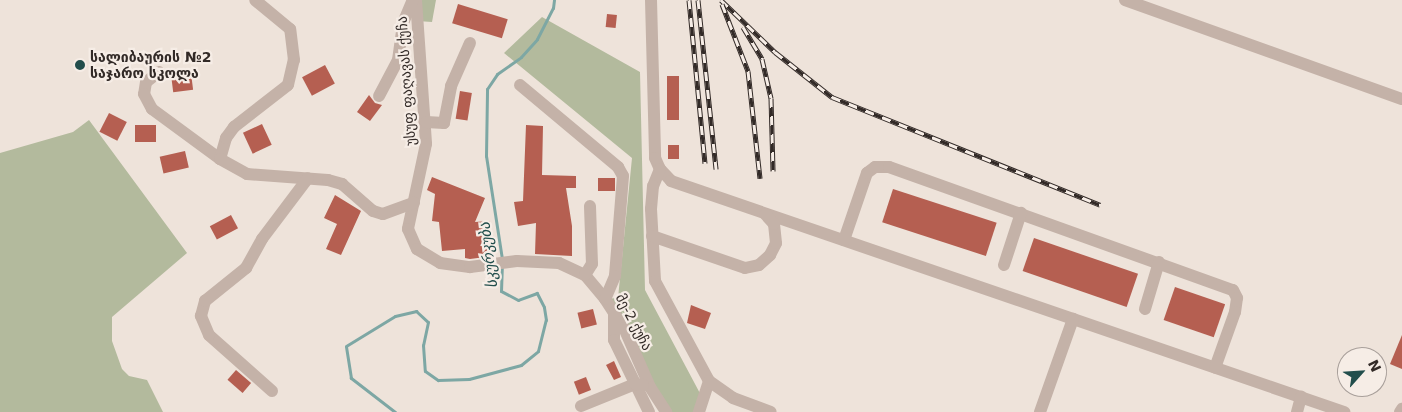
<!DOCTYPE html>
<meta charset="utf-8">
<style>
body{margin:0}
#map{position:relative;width:1402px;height:412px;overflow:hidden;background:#eee3da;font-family:"DejaVu Sans","Noto Sans Georgian",sans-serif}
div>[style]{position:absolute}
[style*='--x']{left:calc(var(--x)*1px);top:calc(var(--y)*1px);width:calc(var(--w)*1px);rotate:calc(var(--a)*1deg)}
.green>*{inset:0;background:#b3ba9d}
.stream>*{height:3px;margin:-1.5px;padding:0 1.5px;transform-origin:1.5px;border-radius:1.5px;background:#7da7a4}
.building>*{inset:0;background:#b55f51;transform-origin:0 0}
.minor>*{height:12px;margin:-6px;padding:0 6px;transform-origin:6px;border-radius:6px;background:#c4b2a8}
.rail>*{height:5px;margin-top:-2.5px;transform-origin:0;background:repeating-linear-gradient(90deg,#f6ede6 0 9px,#322a27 0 18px);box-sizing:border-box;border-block:1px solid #322a27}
.dots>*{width:14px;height:14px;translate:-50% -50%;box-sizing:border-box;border:2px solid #f6ede6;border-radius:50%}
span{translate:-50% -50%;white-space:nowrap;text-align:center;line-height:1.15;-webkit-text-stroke:4.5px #f6ede6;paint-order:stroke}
.poi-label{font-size:14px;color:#322a27;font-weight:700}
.left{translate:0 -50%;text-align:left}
.street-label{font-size:14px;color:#322a27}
.water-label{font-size:15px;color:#224e4c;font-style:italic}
.north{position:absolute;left:1337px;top:347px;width:50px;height:50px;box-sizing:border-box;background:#f6ede6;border:1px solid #a89f9a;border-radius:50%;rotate:64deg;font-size:14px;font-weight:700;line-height:20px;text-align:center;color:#322a27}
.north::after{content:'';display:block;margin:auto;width:18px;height:22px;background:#224e4c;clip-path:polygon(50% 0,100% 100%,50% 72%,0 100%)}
</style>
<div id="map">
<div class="green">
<div style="clip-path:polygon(416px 0,436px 0,432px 22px,417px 21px)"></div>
<div style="clip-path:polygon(542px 17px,640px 72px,645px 290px,703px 399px,699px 412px,666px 412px,605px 299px,618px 298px,632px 158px,504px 53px)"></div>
<div style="clip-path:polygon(89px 120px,187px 253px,112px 317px,112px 341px,122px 369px,129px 376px,147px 380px,163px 412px,0 412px,0 153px,73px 132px)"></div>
</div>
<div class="stream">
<div style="--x:502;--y:259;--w:104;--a:-98.8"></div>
<div style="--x:486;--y:156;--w:67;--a:-89.1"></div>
<div style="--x:487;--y:89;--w:18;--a:-56"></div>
<div style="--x:497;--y:74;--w:29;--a:-35"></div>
<div style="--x:521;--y:57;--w:24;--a:-48"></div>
<div style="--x:537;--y:39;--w:35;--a:-63"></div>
<div style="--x:553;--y:8;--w:8;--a:-83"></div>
<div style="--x:395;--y:412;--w:56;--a:-142.3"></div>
<div style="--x:351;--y:378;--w:32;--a:-99"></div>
<div style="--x:346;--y:346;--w:57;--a:-31.5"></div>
<div style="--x:395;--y:316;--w:22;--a:-13"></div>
<div style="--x:416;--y:311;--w:16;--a:43"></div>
<div style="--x:428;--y:322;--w:24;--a:102"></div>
<div style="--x:423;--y:345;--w:26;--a:86"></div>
<div style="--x:425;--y:371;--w:16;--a:35"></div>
<div style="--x:438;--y:380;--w:31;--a:-2"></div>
<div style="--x:469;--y:379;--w:54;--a:-15.1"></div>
<div style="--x:521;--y:365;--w:22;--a:-39"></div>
<div style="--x:538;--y:351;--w:32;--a:-76"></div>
<div style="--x:546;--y:320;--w:13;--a:-99"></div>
<div style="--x:544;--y:307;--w:16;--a:-117"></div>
<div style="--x:537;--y:293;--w:20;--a:160"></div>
<div style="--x:518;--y:300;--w:19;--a:-152"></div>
<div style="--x:501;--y:291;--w:24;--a:-88"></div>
</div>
<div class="building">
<div style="left:458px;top:4px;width:52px;height:20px;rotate:17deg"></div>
<div style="left:607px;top:14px;width:10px;height:13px;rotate:6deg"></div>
<div style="left:325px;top:65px;width:21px;height:26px;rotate:62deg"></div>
<div style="left:191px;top:73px;width:17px;height:20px;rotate:83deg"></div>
<div style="left:667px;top:76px;width:12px;height:44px"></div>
<div style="left:460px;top:91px;width:12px;height:28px;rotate:9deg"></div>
<div style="clip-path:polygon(369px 95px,375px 103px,382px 105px,370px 121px,357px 112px)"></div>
<div style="left:109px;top:113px;width:20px;height:21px;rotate:27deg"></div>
<div style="left:262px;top:124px;width:23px;height:21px;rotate:65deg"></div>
<div style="left:156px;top:125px;width:17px;height:21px;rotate:90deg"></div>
<div style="clip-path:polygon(526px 125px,543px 126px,542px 175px,576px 176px,576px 188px,566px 188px,572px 226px,572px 256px,535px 254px,536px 223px,518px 226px,514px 202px,523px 201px)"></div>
<div style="left:668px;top:145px;width:11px;height:14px"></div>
<div style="left:185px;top:151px;width:17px;height:26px;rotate:77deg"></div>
<div style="clip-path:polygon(432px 177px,485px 198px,475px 222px,490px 221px,493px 256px,470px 259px,465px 258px,465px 249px,442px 251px,439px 222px,432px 221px,435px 194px,427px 190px)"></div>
<div style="left:598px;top:178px;width:17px;height:13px"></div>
<div style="left:893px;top:189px;width:109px;height:35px;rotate:18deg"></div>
<div style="clip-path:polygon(335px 195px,361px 211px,341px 255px,326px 249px,337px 224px,324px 218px)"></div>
<div style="left:231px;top:215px;width:15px;height:24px;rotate:62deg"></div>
<div style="left:1034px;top:238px;width:110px;height:35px;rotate:19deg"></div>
<div style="left:1175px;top:287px;width:53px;height:35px;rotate:19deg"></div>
<div style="clip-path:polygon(691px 305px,711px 313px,705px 329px,687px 323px)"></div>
<div style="left:593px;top:309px;width:16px;height:16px;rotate:76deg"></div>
<div style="clip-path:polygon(1402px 335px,1402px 369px,1390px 364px)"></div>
<div style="clip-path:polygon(614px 361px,621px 377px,614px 380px,606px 365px)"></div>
<div style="left:236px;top:370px;width:20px;height:13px;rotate:41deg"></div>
<div style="left:586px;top:377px;width:14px;height:13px;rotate:69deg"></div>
</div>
<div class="minor">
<div style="--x:416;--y:0;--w:144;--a:86"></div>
<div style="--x:426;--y:144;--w:87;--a:102"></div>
<div style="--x:408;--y:229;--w:22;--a:66"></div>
<div style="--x:417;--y:249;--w:27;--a:31"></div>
<div style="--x:440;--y:263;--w:30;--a:8"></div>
<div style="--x:470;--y:267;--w:47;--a:-7.3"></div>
<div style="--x:517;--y:261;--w:42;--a:2.7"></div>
<div style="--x:559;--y:263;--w:29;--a:25"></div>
<div style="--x:585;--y:275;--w:31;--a:50"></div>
<div style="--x:605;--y:299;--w:35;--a:57"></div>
<div style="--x:624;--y:328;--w:64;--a:66.2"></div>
<div style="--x:650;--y:387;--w:30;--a:57"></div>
<div style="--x:651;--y:0;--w:158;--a:88.5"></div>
<div style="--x:655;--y:158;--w:12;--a:66"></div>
<div style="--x:660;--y:169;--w:16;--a:47"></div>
<div style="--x:671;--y:181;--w:712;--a:18.94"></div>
<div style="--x:1125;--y:0;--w:294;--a:19.7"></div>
<div style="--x:159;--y:72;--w:16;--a:142"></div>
<div style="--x:146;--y:82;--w:12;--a:99"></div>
<div style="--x:144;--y:94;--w:17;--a:62"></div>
<div style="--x:152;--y:109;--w:84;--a:36.3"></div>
<div style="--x:220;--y:159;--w:22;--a:-74"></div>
<div style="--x:226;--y:138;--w:14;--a:-54"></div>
<div style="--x:234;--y:127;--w:68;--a:-37.9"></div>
<div style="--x:288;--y:85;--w:26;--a:-77"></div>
<div style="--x:294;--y:60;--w:31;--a:-97"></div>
<div style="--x:290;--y:29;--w:45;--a:-140.4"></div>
<div style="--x:520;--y:85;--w:128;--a:39.9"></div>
<div style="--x:618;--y:167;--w:10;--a:61"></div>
<div style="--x:623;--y:176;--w:100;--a:94.6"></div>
<div style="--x:615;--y:276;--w:25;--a:113"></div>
<div style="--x:379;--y:96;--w:41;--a:-62.2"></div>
<div style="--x:398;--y:60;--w:37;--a:-82"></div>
<div style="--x:403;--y:23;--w:25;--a:-67"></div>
<div style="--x:426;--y:122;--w:18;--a:3"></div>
<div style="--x:444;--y:123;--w:38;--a:-79"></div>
<div style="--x:451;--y:86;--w:47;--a:-66.2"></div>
<div style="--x:220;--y:159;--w:31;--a:29"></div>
<div style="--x:247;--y:174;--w:81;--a:4.2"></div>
<div style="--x:328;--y:180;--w:15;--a:16"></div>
<div style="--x:342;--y:184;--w:41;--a:41.1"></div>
<div style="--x:373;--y:211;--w:10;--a:17"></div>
<div style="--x:383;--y:214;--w:33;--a:-20"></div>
<div style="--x:660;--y:169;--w:18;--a:112"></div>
<div style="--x:653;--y:186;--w:23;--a:95"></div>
<div style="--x:651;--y:209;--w:72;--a:86.8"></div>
<div style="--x:655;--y:281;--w:114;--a:61.6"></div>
<div style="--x:709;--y:381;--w:33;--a:108"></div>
<div style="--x:652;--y:236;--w:98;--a:19"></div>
<div style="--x:745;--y:268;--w:14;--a:-12"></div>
<div style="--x:759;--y:265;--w:15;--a:-42"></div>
<div style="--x:770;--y:255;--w:13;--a:-63"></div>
<div style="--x:776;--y:243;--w:19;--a:-96"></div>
<div style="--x:774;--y:224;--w:13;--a:-132"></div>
<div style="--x:844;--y:240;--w:71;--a:-71.1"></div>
<div style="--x:867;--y:173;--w:10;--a:-37"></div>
<div style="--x:875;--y:167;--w:14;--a:0"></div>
<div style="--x:889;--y:167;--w:365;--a:19.7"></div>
<div style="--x:1233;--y:290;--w:9;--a:63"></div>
<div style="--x:1237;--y:298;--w:14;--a:98"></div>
<div style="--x:1235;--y:312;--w:59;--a:109.7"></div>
<div style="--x:1004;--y:265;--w:55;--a:-71.9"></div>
<div style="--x:585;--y:275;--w:13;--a:-58"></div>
<div style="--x:592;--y:264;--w:58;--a:-92"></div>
<div style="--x:1145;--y:309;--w:49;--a:-73.4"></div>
<div style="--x:614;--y:313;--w:27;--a:90"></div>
<div style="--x:614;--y:340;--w:80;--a:64.1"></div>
<div style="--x:709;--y:381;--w:29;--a:35"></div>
<div style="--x:733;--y:398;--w:40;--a:20.2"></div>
<div style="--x:272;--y:391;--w:84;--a:-138.4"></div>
<div style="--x:209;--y:335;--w:21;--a:-113"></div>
<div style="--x:201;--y:316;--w:16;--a:-75"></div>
<div style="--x:205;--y:301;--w:53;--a:-38.8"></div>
<div style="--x:246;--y:268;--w:33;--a:-61"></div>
<div style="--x:262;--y:239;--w:76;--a:-53"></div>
<div style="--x:581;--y:406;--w:58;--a:-22.2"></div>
<div style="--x:635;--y:384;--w:8;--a:7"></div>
<div style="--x:1040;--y:412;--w:99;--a:-70.5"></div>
<div style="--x:1297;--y:412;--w:16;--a:-75"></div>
<div style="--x:1400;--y:412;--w:4;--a:-56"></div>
</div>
<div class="rail">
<div style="--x:689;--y:0;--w:164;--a:84.4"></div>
<div style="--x:698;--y:0;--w:170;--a:83.9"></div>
<div style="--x:721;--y:0;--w:75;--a:43.9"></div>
<div style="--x:775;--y:52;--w:73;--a:38.3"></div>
<div style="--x:832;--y:97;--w:289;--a:21.9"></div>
<div style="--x:722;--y:4;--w:72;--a:68.8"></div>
<div style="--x:748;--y:71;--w:108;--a:83.6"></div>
<div style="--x:743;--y:27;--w:37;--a:59"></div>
<div style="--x:762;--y:59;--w:40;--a:77"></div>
<div style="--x:771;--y:98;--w:73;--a:88.4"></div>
</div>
<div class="dots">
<div style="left:80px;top:65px;background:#224e4c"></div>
</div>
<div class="poi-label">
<span class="left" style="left:90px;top:65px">სალიბაურის №2<br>საჯარო სკოლა</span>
</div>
<div class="street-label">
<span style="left:406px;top:81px;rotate:-94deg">უსუფ ფაღავას ქუჩა</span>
<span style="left:634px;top:322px;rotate:62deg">მე-2 ქუჩა</span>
</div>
<div class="water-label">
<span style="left:489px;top:255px;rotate:-97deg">სკურკუბა</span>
</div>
<div class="north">N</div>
</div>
